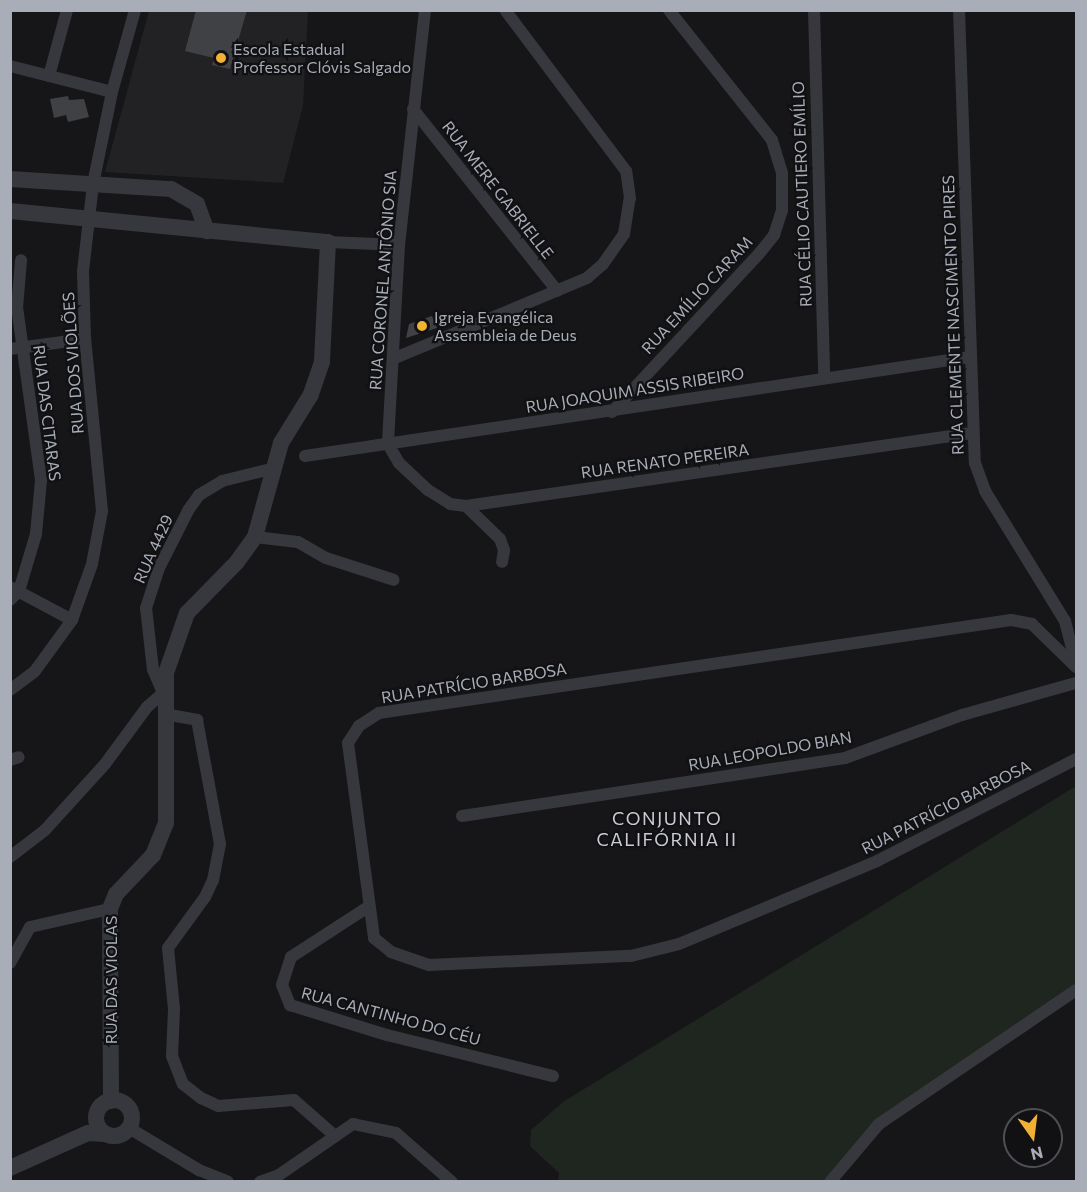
<!DOCTYPE html>
<meta charset="utf-8">
<style>
body{margin:0}
#map{position:relative;width:1087px;height:1192px;overflow:hidden;background:#161618;font-family:Commissioner,sans-serif}
div>[style]{position:absolute}
[style*='--x']{left:calc(var(--x)*1px);top:calc(var(--y)*1px);width:calc(var(--w)*1px);rotate:calc(var(--a)*1deg)}
.built>*{inset:0;background:#222225}
.green>*{inset:0;background:#1e261f}
.building>*{inset:0;background:#404145}
.minor>*{height:12px;margin:-6px;padding:0 6px;transform-origin:6px;border-radius:6px;background:#37383d}
.tertiary>*{height:16px;margin:-8px;padding:0 8px;transform-origin:8px;border-radius:8px;background:#37383d}
.tertiary>.ring{margin:-8px;padding:0;box-sizing:content-box;background:none;border:16px solid #37383d;border-radius:50%}
.dots>*{width:16px;height:16px;translate:-50% -50%;box-sizing:border-box;border:3px solid #111113;border-radius:50%}
span{translate:-50% -50%;white-space:nowrap;text-align:center;line-height:1.15;-webkit-text-stroke:4.5px #111113;paint-order:stroke}
.poi-label{font-size:16px;color:#a8adb8}
.left{translate:0 -50%;text-align:left}
.street-label{font-size:16px;color:#a8adb8}
.neighbourhood-label{font-size:18px;color:#c9ccd4;letter-spacing:1.5px}
.frame{position:absolute;inset:0;border:12px solid #a8adb8;pointer-events:none}
.north{position:absolute;left:1003px;top:1108px;width:60px;height:60px;box-sizing:border-box;background:#111113;border:2px solid #4d4f55;border-radius:50%;rotate:166deg;font-size:16px;font-weight:700;line-height:24px;text-align:center;color:#a8adb8}
.north::after{content:'';display:block;margin:auto;width:21px;height:27px;background:#f2b134;clip-path:polygon(50% 0,100% 100%,50% 72%,0 100%)}
</style>
<div id="map">
<div class="built">
<div style="clip-path:polygon(149px 11px,308px 11px,303px 106px,283px 183px,105px 172px)"></div>
</div>
<div class="green">
<div style="clip-path:polygon(1076px 786px,1076px 988px,879px 1123px,829px 1181px,558px 1181px,559px 1173px,530px 1146px,531px 1130px,563px 1102px)"></div>
</div>
<div class="building">
<div style="clip-path:polygon(196px 10px,247px 10px,230px 69px,212px 65px,214px 58px,185px 51px)"></div>
<div style="clip-path:polygon(68px 96px,69px 100px,84px 99px,89px 117px,68px 122px,66px 115px,54px 118px,50px 99px)"></div>
<div style="clip-path:polygon(432px 316px,437px 328px,406px 338px,409px 324px)"></div>
</div>
<div class="minor">
<div style="--x:425;--y:10;--w:236;--a:96.3"></div>
<div style="--x:399;--y:245;--w:199;--a:93.2"></div>
<div style="--x:388;--y:444;--w:22;--a:60"></div>
<div style="--x:399;--y:463;--w:40;--a:43"></div>
<div style="--x:428;--y:490;--w:26;--a:32"></div>
<div style="--x:450;--y:504;--w:16;--a:7"></div>
<div style="--x:466;--y:506;--w:511;--a:-8.21"></div>
<div style="--x:814;--y:10;--w:367;--a:88.4"></div>
<div style="--x:959;--y:10;--w:453;--a:88"></div>
<div style="--x:975;--y:463;--w:30;--a:70"></div>
<div style="--x:985;--y:491;--w:153;--a:58.4"></div>
<div style="--x:1065;--y:621;--w:44;--a:75.7"></div>
<div style="--x:10;--y:66;--w:105;--a:14.3"></div>
<div style="--x:49;--y:76;--w:68;--a:-74.7"></div>
<div style="--x:413;--y:109;--w:232;--a:51.6"></div>
<div style="--x:328;--y:242;--w:71;--a:2.4"></div>
<div style="--x:10;--y:349;--w:76;--a:-7.6"></div>
<div style="--x:395;--y:358;--w:208;--a:-22.6"></div>
<div style="--x:587;--y:278;--w:21;--a:-41"></div>
<div style="--x:603;--y:264;--w:37;--a:-55"></div>
<div style="--x:624;--y:234;--w:36;--a:-81"></div>
<div style="--x:630;--y:198;--w:27;--a:-98"></div>
<div style="--x:626;--y:171;--w:201;--a:-126.9"></div>
<div style="--x:612;--y:412;--w:214;--a:-47.1"></div>
<div style="--x:758;--y:255;--w:26;--a:-51"></div>
<div style="--x:774;--y:235;--w:25;--a:-72"></div>
<div style="--x:782;--y:211;--w:38;--a:-90"></div>
<div style="--x:782;--y:173;--w:34;--a:-107"></div>
<div style="--x:772;--y:140;--w:166;--a:-128.4"></div>
<div style="--x:305;--y:456;--w:672;--a:-8.47"></div>
<div style="--x:466;--y:506;--w:47;--a:44.1"></div>
<div style="--x:500;--y:539;--w:12;--a:70"></div>
<div style="--x:504;--y:550;--w:12;--a:99"></div>
<div style="--x:255;--y:537;--w:43;--a:6.6"></div>
<div style="--x:298;--y:542;--w:32;--a:30"></div>
<div style="--x:326;--y:558;--w:71;--a:17.9"></div>
<div style="--x:10;--y:587;--w:70;--a:28"></div>
<div style="--x:10;--y:600;--w:13;--a:-45"></div>
<div style="--x:19;--y:591;--w:59;--a:-73.4"></div>
<div style="--x:36;--y:534;--w:54;--a:-84.7"></div>
<div style="--x:41;--y:480;--w:174;--a:-97.9"></div>
<div style="--x:17;--y:308;--w:48;--a:-85.2"></div>
<div style="--x:1076;--y:667;--w:62;--a:-135.7"></div>
<div style="--x:1032;--y:624;--w:21;--a:-169"></div>
<div style="--x:1011;--y:620;--w:639;--a:171.63"></div>
<div style="--x:379;--y:713;--w:24;--a:147"></div>
<div style="--x:359;--y:726;--w:20;--a:123"></div>
<div style="--x:348;--y:743;--w:197;--a:82.4"></div>
<div style="--x:374;--y:938;--w:22;--a:39"></div>
<div style="--x:391;--y:952;--w:40;--a:18.9"></div>
<div style="--x:429;--y:965;--w:202;--a:-2.6"></div>
<div style="--x:631;--y:956;--w:49;--a:-14"></div>
<div style="--x:679;--y:944;--w:215;--a:-22.7"></div>
<div style="--x:877;--y:861;--w:224;--a:-27.1"></div>
<div style="--x:10;--y:690;--w:31;--a:-37"></div>
<div style="--x:35;--y:671;--w:63;--a:-54"></div>
<div style="--x:72;--y:620;--w:59;--a:-70.3"></div>
<div style="--x:92;--y:564;--w:54;--a:-79.3"></div>
<div style="--x:102;--y:511;--w:173;--a:-95.6"></div>
<div style="--x:85;--y:339;--w:68;--a:-91.7"></div>
<div style="--x:83;--y:271;--w:88;--a:-83.4"></div>
<div style="--x:93;--y:184;--w:94;--a:-78.3"></div>
<div style="--x:112;--y:92;--w:85;--a:-74.3"></div>
<div style="--x:164;--y:714;--w:34;--a:10"></div>
<div style="--x:197;--y:720;--w:126;--a:79.5"></div>
<div style="--x:220;--y:844;--w:37;--a:101"></div>
<div style="--x:213;--y:880;--w:19;--a:115"></div>
<div style="--x:205;--y:897;--w:63;--a:126"></div>
<div style="--x:168;--y:948;--w:61;--a:84.4"></div>
<div style="--x:174;--y:1009;--w:47;--a:92.4"></div>
<div style="--x:172;--y:1056;--w:30;--a:69"></div>
<div style="--x:183;--y:1084;--w:23;--a:38"></div>
<div style="--x:201;--y:1098;--w:19;--a:25"></div>
<div style="--x:218;--y:1106;--w:76;--a:-4.5"></div>
<div style="--x:294;--y:1100;--w:55;--a:41.3"></div>
<div style="--x:10;--y:760;--w:9;--a:-18"></div>
<div style="--x:462;--y:816;--w:387;--a:-8.6"></div>
<div style="--x:845;--y:758;--w:125;--a:-20.2"></div>
<div style="--x:962;--y:715;--w:118;--a:-15.7"></div>
<div style="--x:10;--y:857;--w:44;--a:-37.6"></div>
<div style="--x:45;--y:830;--w:89;--a:-47.7"></div>
<div style="--x:105;--y:764;--w:71;--a:-53.6"></div>
<div style="--x:147;--y:707;--w:21;--a:-41"></div>
<div style="--x:163;--y:693;--w:25;--a:-113"></div>
<div style="--x:153;--y:670;--w:62;--a:-96.4"></div>
<div style="--x:146;--y:608;--w:40;--a:-72"></div>
<div style="--x:158;--y:570;--w:68;--a:-63.1"></div>
<div style="--x:189;--y:509;--w:17;--a:-54"></div>
<div style="--x:199;--y:495;--w:27;--a:-31"></div>
<div style="--x:222;--y:481;--w:50;--a:-13.8"></div>
<div style="--x:368;--y:907;--w:92;--a:147"></div>
<div style="--x:291;--y:957;--w:29;--a:108"></div>
<div style="--x:282;--y:985;--w:22;--a:68"></div>
<div style="--x:290;--y:1005;--w:102;--a:17.2"></div>
<div style="--x:387;--y:1035;--w:171;--a:13.9"></div>
<div style="--x:10;--y:963;--w:41;--a:-60.9"></div>
<div style="--x:30;--y:927;--w:82;--a:-12.7"></div>
<div style="--x:129;--y:1128;--w:82;--a:31"></div>
<div style="--x:199;--y:1170;--w:31;--a:22"></div>
<div style="--x:260;--y:1182;--w:20;--a:-20"></div>
<div style="--x:279;--y:1175;--w:90;--a:-34.6"></div>
<div style="--x:353;--y:1124;--w:44;--a:11.8"></div>
<div style="--x:396;--y:1133;--w:74;--a:41.2"></div>
<div style="--x:830;--y:1182;--w:76;--a:-49.8"></div>
<div style="--x:879;--y:1124;--w:238;--a:-34.2"></div>
</div>
<div class="tertiary">
<div style="--x:10;--y:179;--w:161;--a:3.6"></div>
<div style="--x:171;--y:189;--w:30;--a:30"></div>
<div style="--x:197;--y:204;--w:29;--a:70"></div>
<div style="--x:10;--y:211;--w:320;--a:5.6"></div>
<div style="--x:328;--y:242;--w:120;--a:92.9"></div>
<div style="--x:322;--y:362;--w:36;--a:109"></div>
<div style="--x:310;--y:396;--w:55;--a:121.7"></div>
<div style="--x:281;--y:443;--w:98;--a:105.5"></div>
<div style="--x:255;--y:537;--w:31;--a:126"></div>
<div style="--x:237;--y:562;--w:71;--a:134.4"></div>
<div style="--x:187;--y:613;--w:64;--a:109.3"></div>
<div style="--x:166;--y:673;--w:150;--a:90"></div>
<div style="--x:166;--y:823;--w:35;--a:112"></div>
<div style="--x:153;--y:855;--w:54;--a:133.5"></div>
<div style="--x:116;--y:894;--w:16;--a:112"></div>
<div style="--x:110;--y:909;--w:192;--a:89.7"></div>
<div class="ring" style="left:96px;top:1100px;width:20px;height:20px"></div>
<div style="--x:10;--y:1168;--w:85;--a:-24.2"></div>
<div style="--x:88;--y:1133;--w:17;--a:3"></div>
</div>
<div class="dots">
<div style="left:221px;top:58px;background:#f2b134"></div>
<div style="left:422px;top:326px;background:#f2b134"></div>
</div>
<div class="poi-label">
<span class="left" style="left:233px;top:58px">Escola Estadual<br>Professor Clóvis Salgado</span>
<span class="left" style="left:434px;top:326px">Igreja Evangélica<br>Assembleia de Deus</span>
</div>
<div class="street-label">
<span style="left:498px;top:190px;rotate:52deg">RUA MERE GABRIELLE</span>
<span style="left:802px;top:194px;rotate:-92deg">RUA CÉLIO CAUTIERO EMÍLIO</span>
<span style="left:383px;top:280px;rotate:-86deg">RUA CORONEL ANTÔNIO SIA</span>
<span style="left:697px;top:295px;rotate:-47deg">RUA EMÍLIO CARAM</span>
<span style="left:953px;top:315px;rotate:-92deg">RUA CLEMENTE NASCIMENTO PIRES</span>
<span style="left:73px;top:363px;rotate:-94deg">RUA DOS VIOLÕES</span>
<span style="left:635px;top:390px;rotate:-9deg">RUA JOAQUIM ASSIS RIBEIRO</span>
<span style="left:47px;top:413px;rotate:83deg">RUA DAS CITARAS</span>
<span style="left:665px;top:461px;rotate:-8deg">RUA RENATO PEREIRA</span>
<span style="left:153px;top:549px;rotate:-66deg">RUA 4429</span>
<span style="left:474px;top:683px;rotate:-9deg">RUA PATRÍCIO BARBOSA</span>
<span style="left:770px;top:751px;rotate:-10deg">RUA LEOPOLDO BIAN</span>
<span style="left:946px;top:807px;rotate:-27deg">RUA PATRÍCIO BARBOSA</span>
<span style="left:111px;top:980px;rotate:-90deg">RUA DAS VIOLAS</span>
<span style="left:391px;top:1016px;rotate:15deg">RUA CANTINHO DO CÉU</span>
</div>
<div class="neighbourhood-label">
<span style="left:667px;top:829px">CONJUNTO<br>CALIFÓRNIA II</span>
</div>
<div class="frame"></div>
<div class="north">N</div>
</div>
